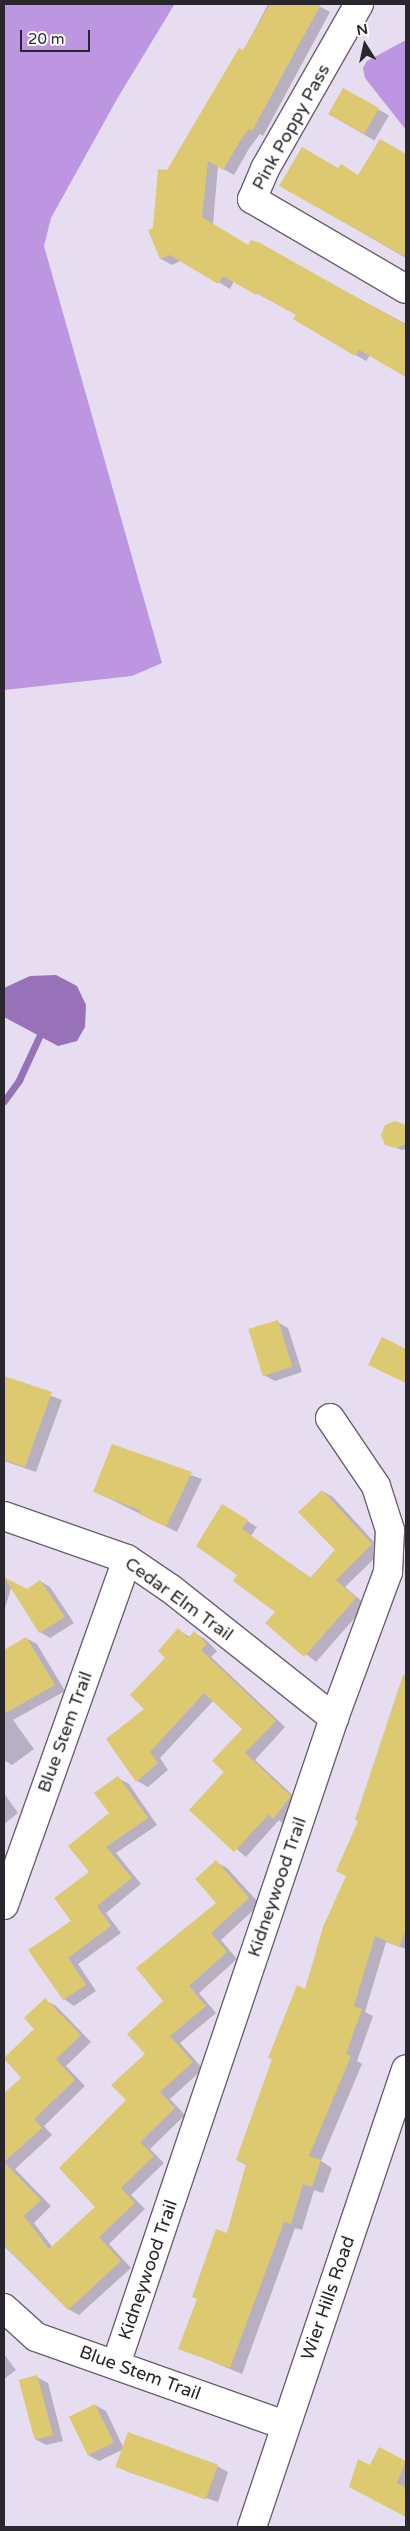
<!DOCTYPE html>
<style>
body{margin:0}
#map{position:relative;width:410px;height:2531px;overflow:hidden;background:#e6ddf0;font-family:"Varela Round",sans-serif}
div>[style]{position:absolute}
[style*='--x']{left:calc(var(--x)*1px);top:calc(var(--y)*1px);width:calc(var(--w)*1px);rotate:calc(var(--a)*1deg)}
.forest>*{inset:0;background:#bc96e1}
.water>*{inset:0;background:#9772b9}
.shadow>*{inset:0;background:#0003;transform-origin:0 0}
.stream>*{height:7px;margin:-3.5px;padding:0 3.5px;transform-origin:3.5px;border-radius:3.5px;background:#9772b9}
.building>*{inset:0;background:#dcc970;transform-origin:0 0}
.roads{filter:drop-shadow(1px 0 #696171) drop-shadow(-1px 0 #696171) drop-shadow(0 1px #696171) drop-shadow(0 -1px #696171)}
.minor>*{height:28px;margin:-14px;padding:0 14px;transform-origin:14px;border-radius:14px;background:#fff}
span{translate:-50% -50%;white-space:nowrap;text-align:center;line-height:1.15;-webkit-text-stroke:4px #fff;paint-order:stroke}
.street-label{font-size:18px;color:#29262d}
.frame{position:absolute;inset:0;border:5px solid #29262d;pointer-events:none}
.north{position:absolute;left:340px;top:20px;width:50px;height:50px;-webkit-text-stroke:4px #fff;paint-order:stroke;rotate:350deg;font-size:14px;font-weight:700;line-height:20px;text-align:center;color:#29262d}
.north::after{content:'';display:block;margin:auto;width:18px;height:22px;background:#29262d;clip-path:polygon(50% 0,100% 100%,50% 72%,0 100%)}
.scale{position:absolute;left:20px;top:30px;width:70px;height:22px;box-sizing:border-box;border:2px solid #29262d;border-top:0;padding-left:6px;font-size:15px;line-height:18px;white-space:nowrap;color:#29262d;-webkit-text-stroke:4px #fff;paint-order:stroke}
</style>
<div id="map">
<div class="forest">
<div style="clip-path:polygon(4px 4px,179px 4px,174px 5px,117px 99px,51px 218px,44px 246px,162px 663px,132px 676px,4px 690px)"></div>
<div style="clip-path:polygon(406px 40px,406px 130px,365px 78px,363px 68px,367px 61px)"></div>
</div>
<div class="water">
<div style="clip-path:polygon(56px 975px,77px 986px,86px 1005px,85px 1027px,77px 1041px,58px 1046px,4px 1017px,4px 988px,30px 976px)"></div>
</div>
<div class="shadow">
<div style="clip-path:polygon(268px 4px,315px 4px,330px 12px,263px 136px,260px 134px,250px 147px,234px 175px,218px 166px,213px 224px,249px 246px,259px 245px,406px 324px,406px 377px,370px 355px,366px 361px,295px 319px,297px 315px,234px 281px,230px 289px,182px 260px,172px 265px,161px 259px,149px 231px,154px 229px,168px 171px,243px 52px)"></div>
<div style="left:343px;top:89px;width:53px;height:29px;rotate:30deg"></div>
<div style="clip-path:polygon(380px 141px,406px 156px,406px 258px,281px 186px,339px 170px,359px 176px)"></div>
<div style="clip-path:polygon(395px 1122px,406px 1127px,406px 1149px,402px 1150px,386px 1144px)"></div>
<div style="clip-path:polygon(277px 1322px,288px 1328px,302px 1372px,275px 1381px,264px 1375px)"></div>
<div style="clip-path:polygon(4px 1378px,62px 1400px,36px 1472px,4px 1461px)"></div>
<div style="clip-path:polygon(112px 1446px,202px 1479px,177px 1532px,94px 1491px)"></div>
<div style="clip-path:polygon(322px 1491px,333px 1497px,382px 1551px,345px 1587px,366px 1605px,316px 1662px,267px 1623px,277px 1612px,239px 1574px,233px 1512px,257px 1527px,251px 1536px,311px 1578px,336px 1550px)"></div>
<div style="clip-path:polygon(4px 1578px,27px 1590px,40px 1581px,50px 1587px,74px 1623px,50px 1638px,40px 1632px,11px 1588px,4px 1612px)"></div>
<div style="clip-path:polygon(178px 1630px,190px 1637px,194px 1633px,205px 1639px,217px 1651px,211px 1657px,285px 1727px,255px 1760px,301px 1803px,284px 1824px,279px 1820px,246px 1857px,191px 1810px,226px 1772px,244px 1729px,214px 1700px,160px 1758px,168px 1770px,148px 1787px,137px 1781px,146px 1709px)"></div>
<div style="clip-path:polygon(26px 1638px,37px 1644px,65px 1691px,13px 1720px,34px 1749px,12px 1765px,4px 1760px,4px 1691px,19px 1680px,4px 1651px)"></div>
<div style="clip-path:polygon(406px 1686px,406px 1949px,386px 1942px,365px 2012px,373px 2016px,357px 2061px,362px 2064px,321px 2161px,332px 2168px,323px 2193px,314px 2190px,302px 2230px,295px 2228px,242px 2374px,180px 2348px,228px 2234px,246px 2165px,237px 2160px,306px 1991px,347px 1876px,360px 1821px)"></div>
<div style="clip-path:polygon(118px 1778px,129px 1784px,157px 1825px,116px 1853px,141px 1884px,106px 1913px,121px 1933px,78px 1964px,96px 1991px,74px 2006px,64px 1999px,30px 1950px,72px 1921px,110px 1813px)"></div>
<div style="clip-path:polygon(4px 1793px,18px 1813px,4px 1824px)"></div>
<div style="clip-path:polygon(216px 1862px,227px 1868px,260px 1904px,221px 1940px,237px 1959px,199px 1993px,216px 2013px,180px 2043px,203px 2069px,170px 2099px,185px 2115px,150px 2149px,164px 2163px,131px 2195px,145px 2209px,109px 2244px,131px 2268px,79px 2315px,68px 2309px,4px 2246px,4px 2095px,23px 2078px,4px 2059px,36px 2029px,45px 2000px,56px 2006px,91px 2042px,66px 2066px,85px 2086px,44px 2126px,52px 2135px,15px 2169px,51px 2206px,34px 2223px,53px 2248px,97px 2207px,128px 2100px,165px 2001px,218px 1903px)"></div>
<div style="clip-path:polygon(4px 2354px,16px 2370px,4px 2379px)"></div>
<div style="clip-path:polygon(37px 2377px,48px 2383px,63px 2441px,46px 2445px,35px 2439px)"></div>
<div style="clip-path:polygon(95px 2405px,106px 2411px,124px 2449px,217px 2466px,228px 2472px,218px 2502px,128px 2472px,118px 2466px,124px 2449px,99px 2461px,88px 2455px)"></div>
<div style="clip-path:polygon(379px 2449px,406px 2463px,406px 2515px,360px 2492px)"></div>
</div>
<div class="stream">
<div style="--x:4;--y:1101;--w:26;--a:-54"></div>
<div style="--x:19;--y:1080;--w:47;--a:-65.1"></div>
</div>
<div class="building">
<div style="clip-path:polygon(270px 4px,321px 4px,252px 131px,249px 129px,240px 141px,223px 170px,208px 161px,202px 217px,248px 245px,251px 240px,260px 243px,406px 325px,406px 377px,359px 350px,355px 356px,293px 319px,296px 315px,257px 293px,256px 295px,223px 276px,218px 284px,170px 255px,160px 259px,148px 230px,153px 228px,158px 169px,167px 170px,239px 48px,243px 50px)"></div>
<div style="left:343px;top:88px;width:41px;height:30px;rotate:29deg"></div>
<div style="clip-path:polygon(380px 139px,406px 154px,406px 257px,279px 186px,302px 147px,338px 168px,341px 164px,358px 175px)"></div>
<div style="clip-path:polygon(395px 1121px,406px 1125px,406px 1144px,396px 1148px,385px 1145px,381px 1135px,385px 1125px)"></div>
<div style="left:278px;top:1320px;width:49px;height:31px;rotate:73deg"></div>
<div style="clip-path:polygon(382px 1337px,406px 1349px,406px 1383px,368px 1365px)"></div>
<div style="clip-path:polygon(4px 1376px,52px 1392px,25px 1467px,4px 1460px)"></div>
<div style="clip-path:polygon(112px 1444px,192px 1472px,166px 1527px,139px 1514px,141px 1511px,93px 1492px)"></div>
<div style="clip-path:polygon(322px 1490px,372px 1544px,336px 1580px,356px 1598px,304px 1657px,265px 1623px,275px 1612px,233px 1581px,237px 1575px,196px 1546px,222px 1504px,248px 1520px,242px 1529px,310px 1578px,335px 1550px,298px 1512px)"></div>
<div style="clip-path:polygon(4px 1577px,27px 1589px,40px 1580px,65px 1617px,39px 1633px)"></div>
<div style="clip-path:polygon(178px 1628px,188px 1638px,194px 1631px,207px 1644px,201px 1650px,276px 1721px,245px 1753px,291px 1796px,273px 1819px,269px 1814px,234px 1852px,189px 1810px,224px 1772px,212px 1761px,242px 1729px,204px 1693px,150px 1752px,158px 1763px,136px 1782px,106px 1739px,144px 1709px,130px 1695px,165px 1658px,158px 1651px)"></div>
<div style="clip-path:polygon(26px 1637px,55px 1685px,4px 1714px,4px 1650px)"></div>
<div style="clip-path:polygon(403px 1675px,406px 1675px,406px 1930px,399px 1947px,375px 1936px,354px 2006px,362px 2009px,346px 2054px,351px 2056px,309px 2156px,321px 2160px,312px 2187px,303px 2184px,291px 2224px,284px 2222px,230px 2368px,178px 2349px,197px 2299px,192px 2297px,216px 2229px,227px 2233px,246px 2164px,236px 2160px,272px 2059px,268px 2058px,297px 1985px,305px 1989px,323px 1927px,346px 1876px,336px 1871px,358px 1821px,355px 1820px)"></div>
<div style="clip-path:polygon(118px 1776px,148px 1818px,106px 1847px,132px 1878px,97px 1906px,111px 1926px,68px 1958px,86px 1985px,63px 2000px,28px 1950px,71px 1921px,54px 1898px,89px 1872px,68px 1846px,109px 1813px,94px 1793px)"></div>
<div style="clip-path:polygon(216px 1860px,249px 1898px,211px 1933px,227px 1952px,189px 1986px,206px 2006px,170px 2036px,193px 2062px,160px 2092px,175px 2108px,140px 2142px,154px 2156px,121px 2188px,135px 2203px,99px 2237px,121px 2261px,68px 2310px,4px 2245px,4px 2093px,21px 2078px,4px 2058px,34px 2029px,24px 2018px,45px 1998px,81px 2035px,56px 2059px,75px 2080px,34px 2119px,42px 2128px,4px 2162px,41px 2200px,24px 2216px,49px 2249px,95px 2207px,59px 2168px,126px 2100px,111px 2085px,145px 2054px,127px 2034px,163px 2001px,136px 1968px,216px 1903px,195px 1879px)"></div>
<div style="left:37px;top:2375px;width:62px;height:19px;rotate:75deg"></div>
<div style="left:95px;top:2404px;width:43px;height:29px;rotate:64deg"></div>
<div style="left:128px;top:2432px;width:96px;height:37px;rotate:20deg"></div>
<div style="clip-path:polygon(379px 2447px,406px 2461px,397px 2483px,406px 2488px,406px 2517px,349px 2487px,358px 2459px,370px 2465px)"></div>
</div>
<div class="roads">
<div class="minor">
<div style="--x:359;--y:4;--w:190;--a:119.7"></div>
<div style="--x:265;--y:169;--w:33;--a:113"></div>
<div style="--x:252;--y:199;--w:178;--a:30.3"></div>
<div style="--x:4;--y:1516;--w:130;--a:19.3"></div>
<div style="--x:127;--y:1559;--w:53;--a:34.3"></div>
<div style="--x:171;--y:1589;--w:208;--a:38.4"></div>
<div style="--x:4;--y:1905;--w:367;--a:-70.4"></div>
<div style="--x:4;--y:2308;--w:43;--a:42.2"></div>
<div style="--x:36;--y:2337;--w:263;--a:19.5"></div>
<div style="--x:116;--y:2364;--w:682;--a:-71.35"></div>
<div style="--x:334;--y:1718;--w:156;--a:-69.7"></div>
<div style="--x:388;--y:1572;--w:42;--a:-87.3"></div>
<div style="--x:390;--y:1530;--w:46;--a:-107.7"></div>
<div style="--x:376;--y:1486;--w:82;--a:-124.1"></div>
<div style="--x:252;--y:2527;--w:483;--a:-71.4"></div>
</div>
</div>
<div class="street-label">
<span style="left:291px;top:127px;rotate:-61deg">Pink Poppy Pass</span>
<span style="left:179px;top:1599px;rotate:36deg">Cedar Elm Trail</span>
<span style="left:65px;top:1732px;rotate:-70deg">Blue Stem Trail</span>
<span style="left:277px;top:1887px;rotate:-71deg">Kidneywood Trail</span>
<span style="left:148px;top:2270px;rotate:-71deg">Kidneywood Trail</span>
<span style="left:328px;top:2298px;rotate:-71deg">Wier Hills Road</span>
<span style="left:140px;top:2373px;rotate:20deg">Blue Stem Trail</span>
</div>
<div class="frame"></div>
<div class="north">N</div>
<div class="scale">20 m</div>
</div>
